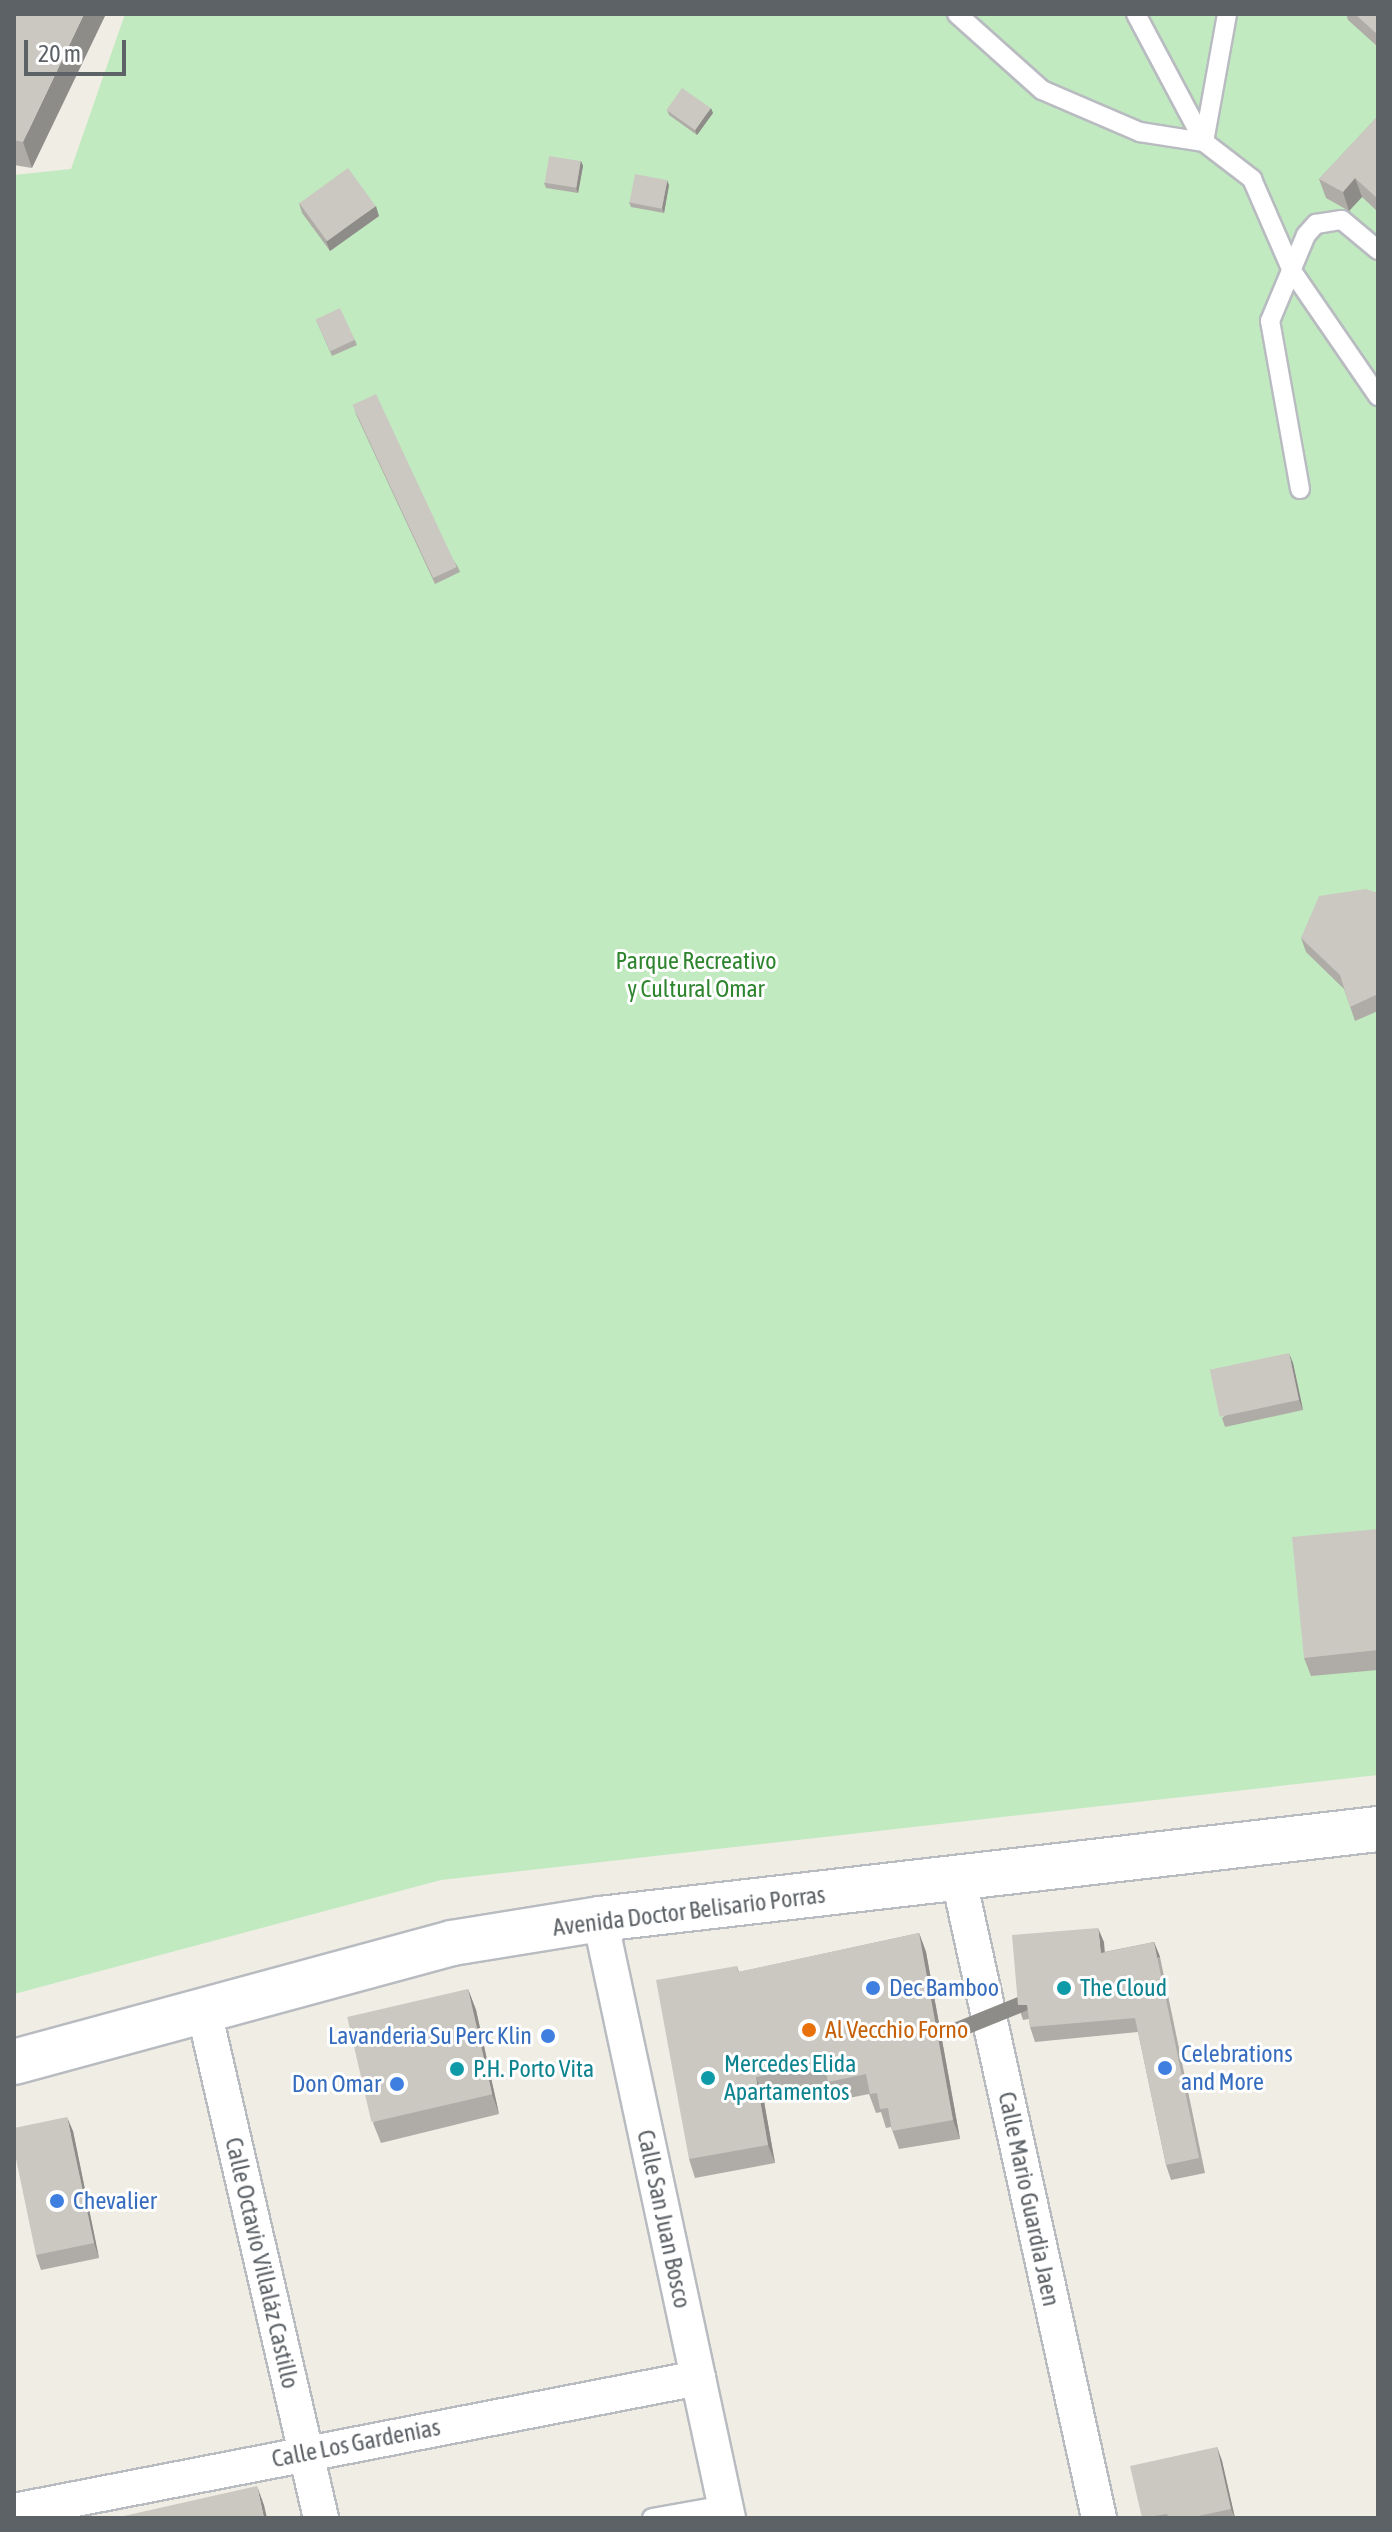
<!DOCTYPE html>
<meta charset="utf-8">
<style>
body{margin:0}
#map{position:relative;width:1392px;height:2532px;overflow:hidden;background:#f0ede5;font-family:"Asap Condensed",sans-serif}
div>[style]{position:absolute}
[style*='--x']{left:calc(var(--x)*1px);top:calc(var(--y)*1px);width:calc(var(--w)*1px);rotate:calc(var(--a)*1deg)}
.green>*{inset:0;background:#c2eac0}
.roads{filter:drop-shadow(2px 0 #b8bbc0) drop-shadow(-2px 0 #b8bbc0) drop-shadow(0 2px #b8bbc0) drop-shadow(0 -2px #b8bbc0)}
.service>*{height:18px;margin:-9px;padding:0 9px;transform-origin:9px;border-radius:9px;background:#fff}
.minor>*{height:34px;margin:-17px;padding:0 17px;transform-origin:17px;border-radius:17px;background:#fff}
.tertiary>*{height:44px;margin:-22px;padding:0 22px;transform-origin:22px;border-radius:22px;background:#fff}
.wall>*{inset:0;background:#afaca7}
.shaded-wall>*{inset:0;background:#8e8c88;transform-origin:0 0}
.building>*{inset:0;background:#cbc8c2;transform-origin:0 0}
.dots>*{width:22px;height:22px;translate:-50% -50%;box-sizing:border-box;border:4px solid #fff;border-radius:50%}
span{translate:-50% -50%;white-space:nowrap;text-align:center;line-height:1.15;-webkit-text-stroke:6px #fff;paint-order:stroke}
.park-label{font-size:24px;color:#2e852e}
.street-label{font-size:24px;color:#5d6267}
.shop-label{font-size:24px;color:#366cbe}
.left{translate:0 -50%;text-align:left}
.right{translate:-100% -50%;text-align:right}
.culture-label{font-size:24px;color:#0d838f}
.food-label{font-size:24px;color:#c56008}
.frame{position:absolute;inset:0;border:16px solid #5d6267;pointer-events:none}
.scale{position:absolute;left:24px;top:40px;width:102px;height:36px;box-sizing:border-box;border:4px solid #5d6267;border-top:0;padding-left:10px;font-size:24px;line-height:28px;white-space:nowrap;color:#5d6267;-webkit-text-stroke:6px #fff;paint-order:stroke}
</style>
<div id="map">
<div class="green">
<div style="clip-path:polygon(125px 14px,1378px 14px,1378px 1775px,441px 1880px,14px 1994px,14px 175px,71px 169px)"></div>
</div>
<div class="roads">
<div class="service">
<div style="--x:957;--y:14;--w:114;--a:41.8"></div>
<div style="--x:1042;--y:90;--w:107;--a:23.2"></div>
<div style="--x:1140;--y:132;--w:65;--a:8.9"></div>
<div style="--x:1204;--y:142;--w:61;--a:37.6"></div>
<div style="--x:1252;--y:179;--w:100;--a:66.5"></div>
<div style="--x:1292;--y:271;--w:152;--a:55.5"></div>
<div style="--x:1136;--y:14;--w:145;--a:62"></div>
<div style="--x:1204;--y:142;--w:130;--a:-79.8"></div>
<div style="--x:1300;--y:489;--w:171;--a:-100.1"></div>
<div style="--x:1270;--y:321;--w:93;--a:-67.3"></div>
<div style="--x:1306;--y:235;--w:15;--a:-48"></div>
<div style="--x:1316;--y:224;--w:26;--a:-9"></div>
<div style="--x:1342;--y:220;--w:47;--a:39.8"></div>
<div style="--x:652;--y:2518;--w:74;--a:-10.1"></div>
</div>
<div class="minor">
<div style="--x:959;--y:1880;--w:653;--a:77.62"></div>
<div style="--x:600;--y:1919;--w:613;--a:77.94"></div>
<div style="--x:203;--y:2007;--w:524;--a:77"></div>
<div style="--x:14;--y:2511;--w:697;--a:-11"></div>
</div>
<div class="tertiary">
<div style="--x:14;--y:2062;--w:454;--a:-15.2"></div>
<div style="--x:452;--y:1943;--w:150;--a:-9.2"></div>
<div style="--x:600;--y:1919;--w:783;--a:-6.6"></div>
</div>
</div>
<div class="wall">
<div style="clip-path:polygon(14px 14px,32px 168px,14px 165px)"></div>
<div style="clip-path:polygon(1346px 14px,1378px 14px,1378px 47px,1348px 20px)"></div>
<div style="clip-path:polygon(667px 110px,713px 113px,697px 135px,669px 115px)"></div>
<div style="clip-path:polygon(1378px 116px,1378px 212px,1362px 197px,1349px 211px,1326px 198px,1319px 179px)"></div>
<div style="clip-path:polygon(581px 161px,583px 166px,578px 193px,546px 188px,544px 183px)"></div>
<div style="clip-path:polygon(669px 185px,664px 213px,631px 207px,629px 202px)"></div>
<div style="clip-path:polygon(299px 203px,379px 216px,330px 251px,302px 213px)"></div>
<div style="clip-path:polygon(316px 320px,355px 340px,357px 345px,332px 356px)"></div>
<div style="clip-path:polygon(354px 410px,458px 567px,460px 572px,435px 584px)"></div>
<div style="clip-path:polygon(1378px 893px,1378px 1011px,1355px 1021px,1344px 989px,1306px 952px,1301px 938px)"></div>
<div style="clip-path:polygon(1293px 1363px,1303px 1410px,1225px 1427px,1222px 1418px)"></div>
<div style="clip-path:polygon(1378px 1529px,1378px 1670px,1311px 1676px,1304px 1658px)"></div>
<div style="clip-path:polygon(919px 1933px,926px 1952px,960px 2139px,899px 2149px,891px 2127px,886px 2128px,881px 2112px,876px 2113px,869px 2094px,834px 2101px,828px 2083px,763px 2096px,775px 2163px,695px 2178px,689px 2159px,737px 1966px,739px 1972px)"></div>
<div style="clip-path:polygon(1104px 1942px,1104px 1952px,1154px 1942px,1160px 1957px,1205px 2173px,1171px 2180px,1166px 2165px,1138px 2032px,1035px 2042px,1030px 2027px,1029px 2019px,1023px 2020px,1018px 2005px)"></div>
<div style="clip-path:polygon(468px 1989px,476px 2010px,499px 2114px,381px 2143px,373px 2123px)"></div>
<div style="clip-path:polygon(73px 2131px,99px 2258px,41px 2270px,36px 2255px)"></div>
<div style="clip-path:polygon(1217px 2447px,1222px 2461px,1235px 2518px,1142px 2518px)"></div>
</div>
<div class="shaded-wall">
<div style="clip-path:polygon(84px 14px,106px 14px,32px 168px,23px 142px)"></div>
<div style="clip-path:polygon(711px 108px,713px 113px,697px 135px,695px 130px)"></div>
<div style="clip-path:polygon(581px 161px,583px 166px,578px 193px,576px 188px)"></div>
<div style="clip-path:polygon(1355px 178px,1362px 197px,1349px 211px,1343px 192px)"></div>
<div style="clip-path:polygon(667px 180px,669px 185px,664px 213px,662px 208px)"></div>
<div style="clip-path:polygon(376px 206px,379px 216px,330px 251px,326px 241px)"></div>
<div style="clip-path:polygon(1289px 1353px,1293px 1363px,1303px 1410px,1299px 1400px)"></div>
<div style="clip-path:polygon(1098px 1928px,1104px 1942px,1106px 1968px,1101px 1953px)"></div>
<div style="clip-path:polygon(919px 1933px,926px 1952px,960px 2139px,953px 2120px)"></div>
<div style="left:1154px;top:1942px;width:16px;height:221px;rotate:68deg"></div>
<div style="clip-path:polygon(468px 1989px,476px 2010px,499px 2114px,492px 2094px)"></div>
<div style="clip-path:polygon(756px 2077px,763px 2096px,775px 2163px,768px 2145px)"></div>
<div style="clip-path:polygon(67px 2117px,73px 2131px,99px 2258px,94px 2243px)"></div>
<div style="clip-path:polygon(1217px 2447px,1222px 2461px,1235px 2518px,1231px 2509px)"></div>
<div style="clip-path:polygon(257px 2486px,264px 2505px,267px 2518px,264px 2518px)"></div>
</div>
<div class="building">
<div style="clip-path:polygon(14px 14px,84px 14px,23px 142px,14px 140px)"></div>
<div style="clip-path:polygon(1355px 14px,1378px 14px,1378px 35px)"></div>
<div style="left:682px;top:88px;width:35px;height:27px;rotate:35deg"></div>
<div style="clip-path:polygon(1378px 116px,1378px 199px,1355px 178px,1343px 192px,1319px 179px)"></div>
<div style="left:549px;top:156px;width:32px;height:27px;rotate:9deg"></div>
<div style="left:348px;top:168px;width:47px;height:60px;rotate:54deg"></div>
<div style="left:635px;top:174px;width:33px;height:29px;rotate:11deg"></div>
<div style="left:340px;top:308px;width:35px;height:27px;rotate:65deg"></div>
<div style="left:376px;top:394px;width:191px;height:26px;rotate:65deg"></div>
<div style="clip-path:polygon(1366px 889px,1378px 893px,1378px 994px,1350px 1007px,1340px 975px,1301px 938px,1319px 896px)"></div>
<div style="left:1289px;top:1353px;width:48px;height:81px;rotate:78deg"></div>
<div style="clip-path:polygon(1378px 1529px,1378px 1650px,1304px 1658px,1292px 1537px)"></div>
<div style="clip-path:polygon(1098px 1928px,1101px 1953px,1154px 1942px,1199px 2158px,1166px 2165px,1135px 2018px,1030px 2027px,1027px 2005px,1018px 2005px,1012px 1935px)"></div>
<div style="clip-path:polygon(919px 1933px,953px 2120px,892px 2131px,888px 2108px,880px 2109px,877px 2093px,870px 2094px,866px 2074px,828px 2082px,824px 2064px,756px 2077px,768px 2145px,689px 2159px,656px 1980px,737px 1966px,738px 1972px)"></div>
<div style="left:468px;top:1989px;width:108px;height:124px;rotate:77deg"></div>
<div style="clip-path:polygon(67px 2117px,94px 2243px,36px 2255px,14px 2149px,14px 2128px)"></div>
<div style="clip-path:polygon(1217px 2447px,1231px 2509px,1189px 2518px,1169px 2518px,1167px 2514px,1142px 2518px,1130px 2466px)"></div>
<div style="clip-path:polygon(257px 2486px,264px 2518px,115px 2518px)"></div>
</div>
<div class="dots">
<div style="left:873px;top:1988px;background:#3f7fe0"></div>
<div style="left:1064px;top:1988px;background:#0f9aa8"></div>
<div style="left:809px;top:2030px;background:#e8710a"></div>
<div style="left:548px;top:2036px;background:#3f7fe0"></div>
<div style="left:1165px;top:2068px;background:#3f7fe0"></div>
<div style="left:457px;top:2069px;background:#0f9aa8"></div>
<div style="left:708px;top:2078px;background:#0f9aa8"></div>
<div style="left:397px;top:2084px;background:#3f7fe0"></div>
<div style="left:57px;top:2201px;background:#3f7fe0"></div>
</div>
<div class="park-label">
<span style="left:696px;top:975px">Parque Recreativo<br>y Cultural Omar</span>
</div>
<div class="street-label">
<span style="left:689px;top:1911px;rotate:-7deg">Avenida Doctor Belisario Porras</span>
<span style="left:1029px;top:2199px;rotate:78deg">Calle Mario Guardia Jaen</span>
<span style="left:664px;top:2219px;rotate:78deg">Calle San Juan Bosco</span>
<span style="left:262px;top:2263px;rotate:77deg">Calle Octavio Villaláz Castillo</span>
<span style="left:356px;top:2443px;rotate:-11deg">Calle Los Gardenias</span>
</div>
<div class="shop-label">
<span class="left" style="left:889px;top:1988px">Dec Bamboo</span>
<span class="right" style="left:532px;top:2036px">Lavanderia Su Perc Klin</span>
<span class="left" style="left:1181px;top:2068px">Celebrations<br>and More</span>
<span class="right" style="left:381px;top:2084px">Don Omar</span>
<span class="left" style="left:73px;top:2201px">Chevalier</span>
</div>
<div class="culture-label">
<span class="left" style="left:1080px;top:1988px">The Cloud</span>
<span class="left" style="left:724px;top:2078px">Mercedes Elida<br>Apartamentos</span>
<span class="left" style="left:473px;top:2069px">P.H. Porto Vita</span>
</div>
<div class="food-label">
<span class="left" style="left:825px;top:2030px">Al Vecchio Forno</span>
</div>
<div class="frame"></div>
<div class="scale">20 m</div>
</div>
